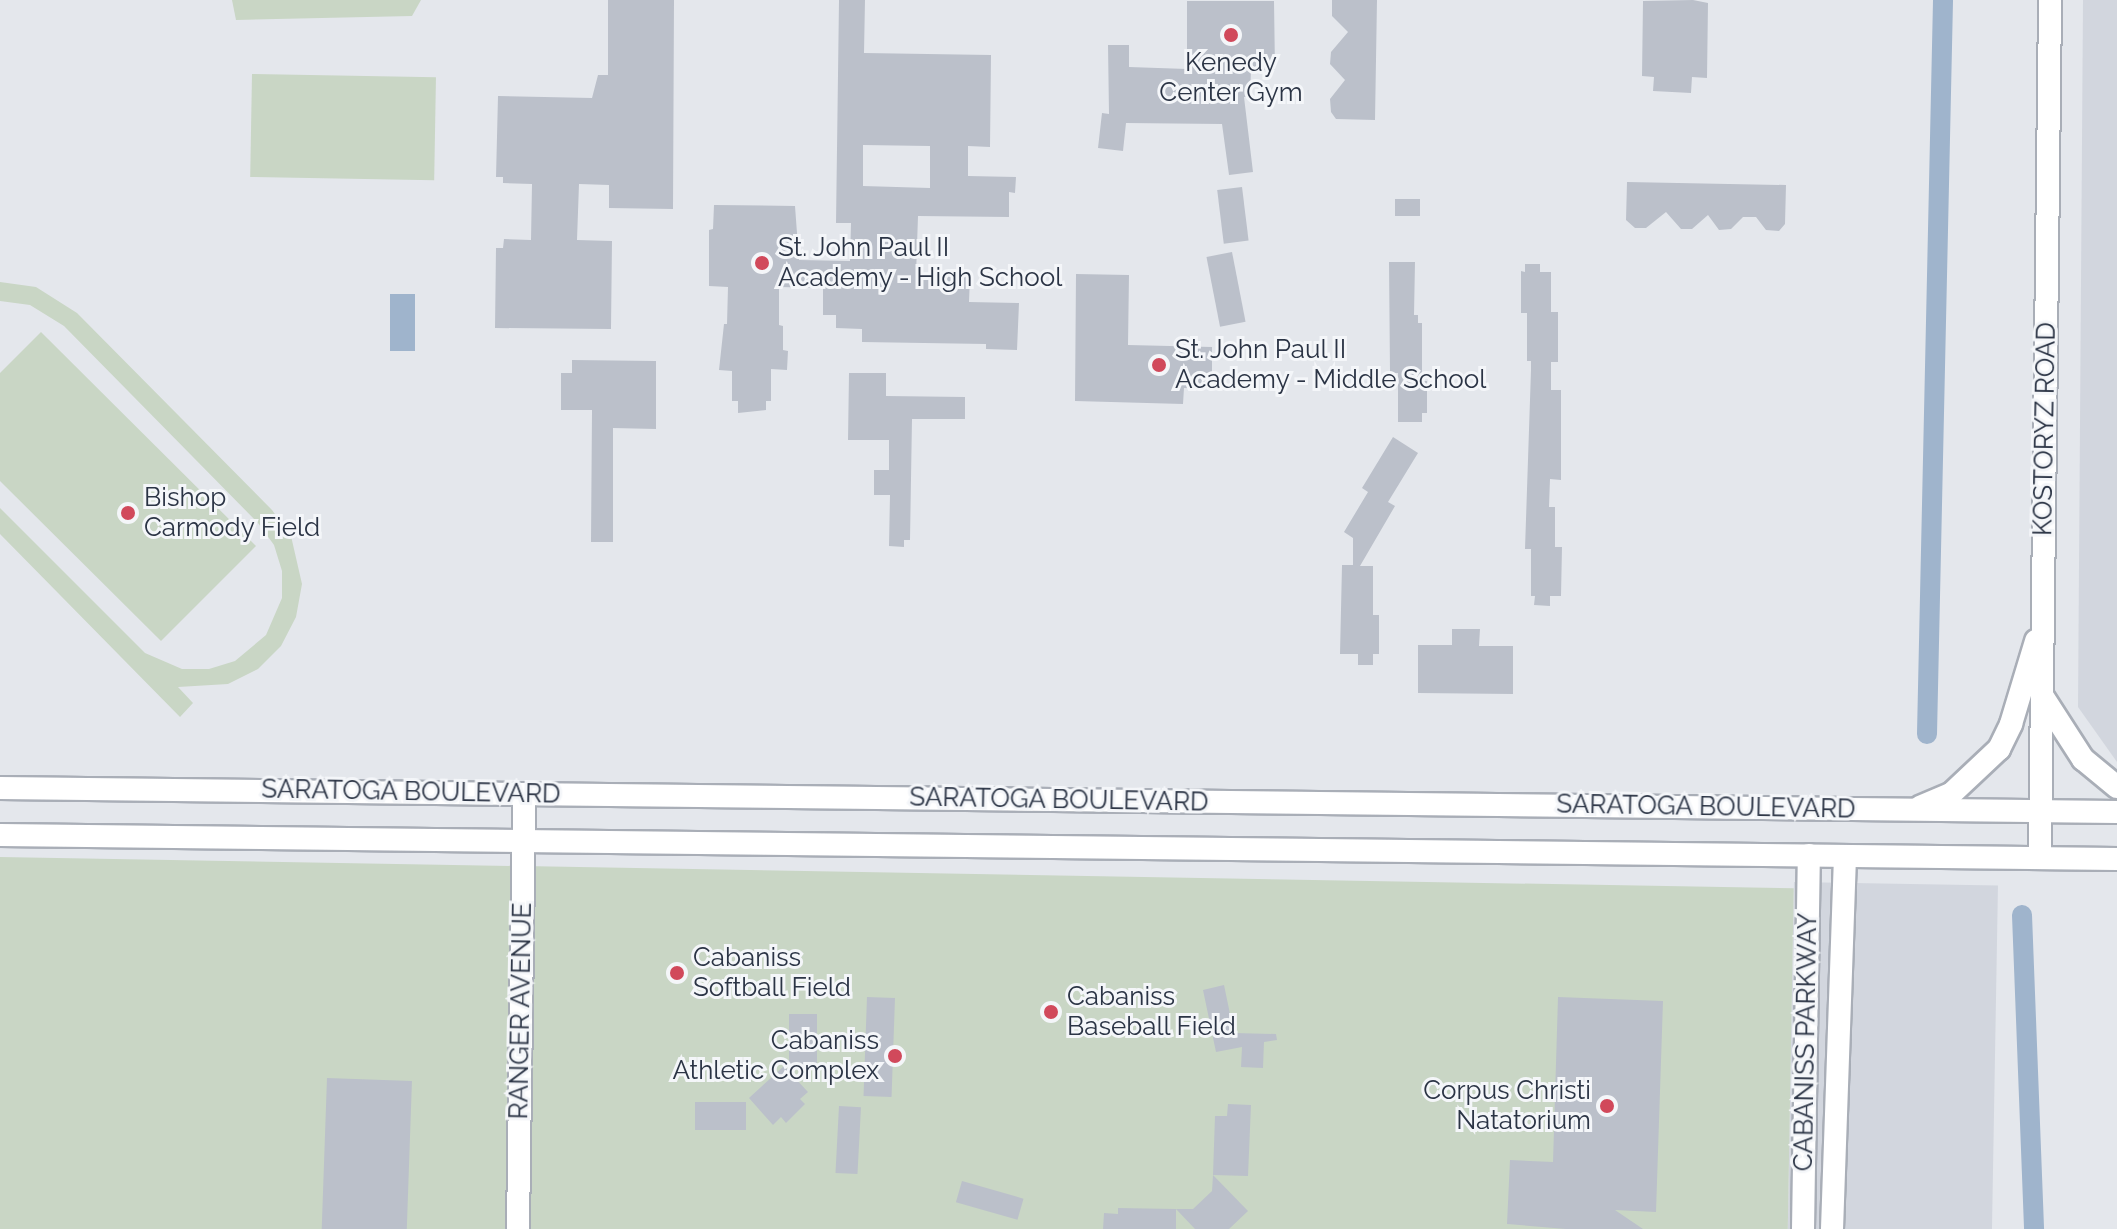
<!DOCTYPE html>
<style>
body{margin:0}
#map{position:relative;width:2117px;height:1229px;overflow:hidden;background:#e4e7ec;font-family:Raleway,sans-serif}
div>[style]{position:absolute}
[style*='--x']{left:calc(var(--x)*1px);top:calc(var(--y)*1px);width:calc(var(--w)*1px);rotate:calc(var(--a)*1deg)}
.built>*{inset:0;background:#d2d6de;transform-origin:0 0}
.green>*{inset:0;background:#c9d6c5;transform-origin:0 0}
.water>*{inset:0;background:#9fb4cc;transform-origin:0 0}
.canal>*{height:20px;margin:-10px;padding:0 10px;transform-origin:10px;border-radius:10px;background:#9fb4cc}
.building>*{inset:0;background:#bbc0ca;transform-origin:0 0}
.roads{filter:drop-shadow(2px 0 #a9aeb7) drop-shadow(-2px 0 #a9aeb7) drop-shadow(0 2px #a9aeb7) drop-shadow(0 -2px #a9aeb7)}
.secondary>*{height:22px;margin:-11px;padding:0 11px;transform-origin:11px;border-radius:11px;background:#fff}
.dots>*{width:22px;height:22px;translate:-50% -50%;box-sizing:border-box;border:4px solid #f4f6f9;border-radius:50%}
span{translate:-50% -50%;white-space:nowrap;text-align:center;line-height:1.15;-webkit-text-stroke:6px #f4f6f9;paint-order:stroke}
.poi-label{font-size:26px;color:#2b3445}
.left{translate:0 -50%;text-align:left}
.right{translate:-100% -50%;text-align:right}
.street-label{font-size:26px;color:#2b3445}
</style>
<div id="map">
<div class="built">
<div style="clip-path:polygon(2083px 0,2117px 0,2117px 762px,2078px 707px)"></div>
<div style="left:1794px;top:882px;width:204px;height:347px;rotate:1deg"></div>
</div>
<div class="green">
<div style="clip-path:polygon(232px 0,421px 0,412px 16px,236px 20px)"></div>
<div style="left:252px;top:74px;width:184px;height:103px;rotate:1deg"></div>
<div style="clip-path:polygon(0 282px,36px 287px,77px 313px,272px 510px,291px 536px,302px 584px,296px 617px,281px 646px,258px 669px,228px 684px,178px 687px,193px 703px,180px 717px,0 534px,0 508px,145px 653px,182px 669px,209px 669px,235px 661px,266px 635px,282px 598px,282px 571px,274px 545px,258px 523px,64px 326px,30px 305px,0 301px)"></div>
<div style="clip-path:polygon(41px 332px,256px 546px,161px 641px,0 481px,0 373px)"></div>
<div style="left:0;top:857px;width:1794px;height:372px;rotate:1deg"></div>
</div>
<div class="water">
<div style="left:390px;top:294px;width:25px;height:57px"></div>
</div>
<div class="canal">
<div style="--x:1927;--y:734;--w:734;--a:-88.75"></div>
<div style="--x:2022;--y:915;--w:314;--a:87.8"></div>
</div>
<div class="building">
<div style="clip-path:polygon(608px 0,674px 0,673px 209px,609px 208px,609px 185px,579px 184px,577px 240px,612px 241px,611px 329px,495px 328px,496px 248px,503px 248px,504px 239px,531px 240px,532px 184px,503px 183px,503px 177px,496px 177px,498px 96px,592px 98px,598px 75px,608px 75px)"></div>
<div style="clip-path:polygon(evenodd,839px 0,865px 0,864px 53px,991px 55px,990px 147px,968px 146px,968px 176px,1016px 177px,1015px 193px,1009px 192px,1009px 217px,918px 216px,916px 276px,970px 276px,969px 302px,1019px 303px,1017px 350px,986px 349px,986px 344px,862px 342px,862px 329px,836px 328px,836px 315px,823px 315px,823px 288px,779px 287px,779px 325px,783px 326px,783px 350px,788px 351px,787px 370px,771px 369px,771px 401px,766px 401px,766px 410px,738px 413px,738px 401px,732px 401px,732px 371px,719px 370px,724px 324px,727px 324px,728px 287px,709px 286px,709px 230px,713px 229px,714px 205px,795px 206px,799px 260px,850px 261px,851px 223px,836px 223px,839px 0,863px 145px,930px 146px,930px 188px,863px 186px,863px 145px)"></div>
<div style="clip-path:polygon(1332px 0,1377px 0,1375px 120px,1336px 119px,1331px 112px,1330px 99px,1345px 80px,1330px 64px,1331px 52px,1348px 32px,1332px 16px)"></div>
<div style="clip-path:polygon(1693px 0,1708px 3px,1707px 78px,1692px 77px,1691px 93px,1653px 91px,1654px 77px,1642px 76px,1643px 1px)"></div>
<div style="clip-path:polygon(1187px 1px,1274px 1px,1275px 70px,1251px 70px,1250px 97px,1244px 97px,1253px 172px,1229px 175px,1222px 124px,1126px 123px,1123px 151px,1098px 148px,1102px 113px,1109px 114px,1108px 45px,1129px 45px,1129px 67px,1187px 69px)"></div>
<div style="clip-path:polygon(1627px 182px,1786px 185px,1785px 224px,1779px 231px,1766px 230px,1756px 217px,1743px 217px,1731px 229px,1719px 230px,1708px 215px,1692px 229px,1681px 229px,1666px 212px,1646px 228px,1635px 228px,1626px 220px)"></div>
<div style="left:1242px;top:187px;width:54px;height:25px;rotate:83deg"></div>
<div style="left:1395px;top:199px;width:25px;height:17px"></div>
<div style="left:1232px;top:252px;width:71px;height:26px;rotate:79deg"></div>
<div style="clip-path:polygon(1389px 262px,1415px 262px,1414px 315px,1418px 315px,1418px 323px,1422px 323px,1422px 381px,1427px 381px,1427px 413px,1422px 413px,1422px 422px,1398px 422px,1398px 373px,1390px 373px)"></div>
<div style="clip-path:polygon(1525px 264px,1540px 264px,1540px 272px,1551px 272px,1551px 312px,1558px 312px,1558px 362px,1551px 362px,1551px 390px,1561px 390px,1561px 480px,1550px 479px,1549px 507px,1555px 507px,1555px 547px,1562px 547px,1561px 596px,1550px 596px,1550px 606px,1534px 605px,1535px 596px,1531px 596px,1531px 549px,1525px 549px,1531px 370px,1531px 361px,1527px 361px,1527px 313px,1521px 313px,1521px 271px,1525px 272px)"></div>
<div style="clip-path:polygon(1076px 274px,1129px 275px,1128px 345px,1212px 347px,1212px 389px,1184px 388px,1183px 404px,1075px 401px)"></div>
<div style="clip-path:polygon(572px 360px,656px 361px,656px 429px,613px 428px,613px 542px,591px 542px,592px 410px,561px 410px,561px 373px,572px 373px)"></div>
<div style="clip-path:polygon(849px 373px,886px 373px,886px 396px,965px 397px,965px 419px,912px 419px,910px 540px,904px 540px,904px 547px,889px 546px,890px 495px,874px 495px,874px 470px,889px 470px,889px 440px,848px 440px)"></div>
<div style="clip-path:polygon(1393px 437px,1418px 453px,1388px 502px,1395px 506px,1360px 566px,1373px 566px,1373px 615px,1379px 615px,1379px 654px,1373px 654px,1373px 665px,1358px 665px,1358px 654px,1340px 654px,1342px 565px,1353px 565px,1353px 538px,1344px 532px,1368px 492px,1362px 488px)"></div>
<div style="clip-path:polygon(1452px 629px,1480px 629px,1479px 646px,1513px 646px,1513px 694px,1418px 693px,1418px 645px,1452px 645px)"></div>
<div style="clip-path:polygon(1224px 985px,1234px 1033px,1276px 1034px,1277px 1040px,1264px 1042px,1263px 1068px,1241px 1067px,1242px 1047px,1216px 1052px,1203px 990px)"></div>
<div style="left:867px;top:997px;width:28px;height:99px;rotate:2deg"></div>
<div style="clip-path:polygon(1558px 997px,1663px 1001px,1656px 1212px,1615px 1210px,1643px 1229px,1566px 1229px,1507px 1224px,1510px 1160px,1553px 1162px)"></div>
<div style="left:789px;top:1014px;width:28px;height:51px"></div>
<div style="clip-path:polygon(784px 1066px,808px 1092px,800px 1099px,805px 1104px,786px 1123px,781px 1117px,773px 1125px,749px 1098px)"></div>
<div style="left:327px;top:1078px;width:85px;height:151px;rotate:2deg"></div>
<div style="left:695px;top:1102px;width:51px;height:28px"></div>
<div style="clip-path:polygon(1228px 1104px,1251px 1105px,1248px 1176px,1213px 1175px,1215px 1116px,1227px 1116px)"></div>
<div style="left:839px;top:1106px;width:22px;height:67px;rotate:3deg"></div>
<div style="clip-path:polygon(1213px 1175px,1248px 1211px,1229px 1229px,1195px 1229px,1176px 1209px,1193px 1209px,1212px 1191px)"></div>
<div style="left:962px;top:1181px;width:64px;height:22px;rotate:16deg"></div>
<div style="clip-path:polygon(1118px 1208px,1176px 1209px,1176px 1229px,1103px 1229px,1104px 1213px,1118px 1214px)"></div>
</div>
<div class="roads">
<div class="secondary">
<div style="--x:2043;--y:697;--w:74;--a:57.2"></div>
<div style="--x:2083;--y:759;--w:44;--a:39.5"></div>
<div style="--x:0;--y:788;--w:2117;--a:0.65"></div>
<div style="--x:1920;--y:807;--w:34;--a:-23"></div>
<div style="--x:1951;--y:794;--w:66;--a:-43.2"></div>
<div style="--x:1999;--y:749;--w:28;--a:-64"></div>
<div style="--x:2011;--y:724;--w:87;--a:-73.2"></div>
<div style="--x:0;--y:835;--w:2117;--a:0.65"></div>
<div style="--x:2040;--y:858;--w:858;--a:-89.33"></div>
<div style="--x:518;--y:1229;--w:435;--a:-89.2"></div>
<div style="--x:1803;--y:1229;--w:374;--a:-89.1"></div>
<div style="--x:1832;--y:1229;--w:373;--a:-88"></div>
</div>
</div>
<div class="dots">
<div style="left:1231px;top:35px;background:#d1495b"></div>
<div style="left:762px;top:263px;background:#d1495b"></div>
<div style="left:1159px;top:365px;background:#d1495b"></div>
<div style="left:128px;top:513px;background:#d1495b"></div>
<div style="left:677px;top:973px;background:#d1495b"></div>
<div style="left:1051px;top:1012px;background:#d1495b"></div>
<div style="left:895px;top:1056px;background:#d1495b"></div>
<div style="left:1607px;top:1106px;background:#d1495b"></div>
</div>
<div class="poi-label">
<span style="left:1231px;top:78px">Kenedy<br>Center Gym</span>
<span class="left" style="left:778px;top:263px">St. John Paul II<br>Academy - High School</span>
<span class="left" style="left:1175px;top:365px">St. John Paul II<br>Academy - Middle School</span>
<span class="left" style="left:144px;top:513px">Bishop<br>Carmody Field</span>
<span class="left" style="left:693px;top:973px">Cabaniss<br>Softball Field</span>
<span class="left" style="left:1067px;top:1012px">Cabaniss<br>Baseball Field</span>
<span class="right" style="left:879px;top:1056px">Cabaniss<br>Athletic Complex</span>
<span class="right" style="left:1591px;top:1106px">Corpus Christi<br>Natatorium</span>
</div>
<div class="street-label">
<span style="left:2045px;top:429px;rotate:-89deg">KOSTORYZ ROAD</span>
<span style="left:411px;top:792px;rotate:1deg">SARATOGA BOULEVARD</span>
<span style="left:1059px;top:800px;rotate:1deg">SARATOGA BOULEVARD</span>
<span style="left:1706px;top:807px;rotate:1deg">SARATOGA BOULEVARD</span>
<span style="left:521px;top:1011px;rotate:-89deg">RANGER AVENUE</span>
<span style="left:1806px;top:1042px;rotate:-89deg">CABANISS PARKWAY</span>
</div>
</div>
